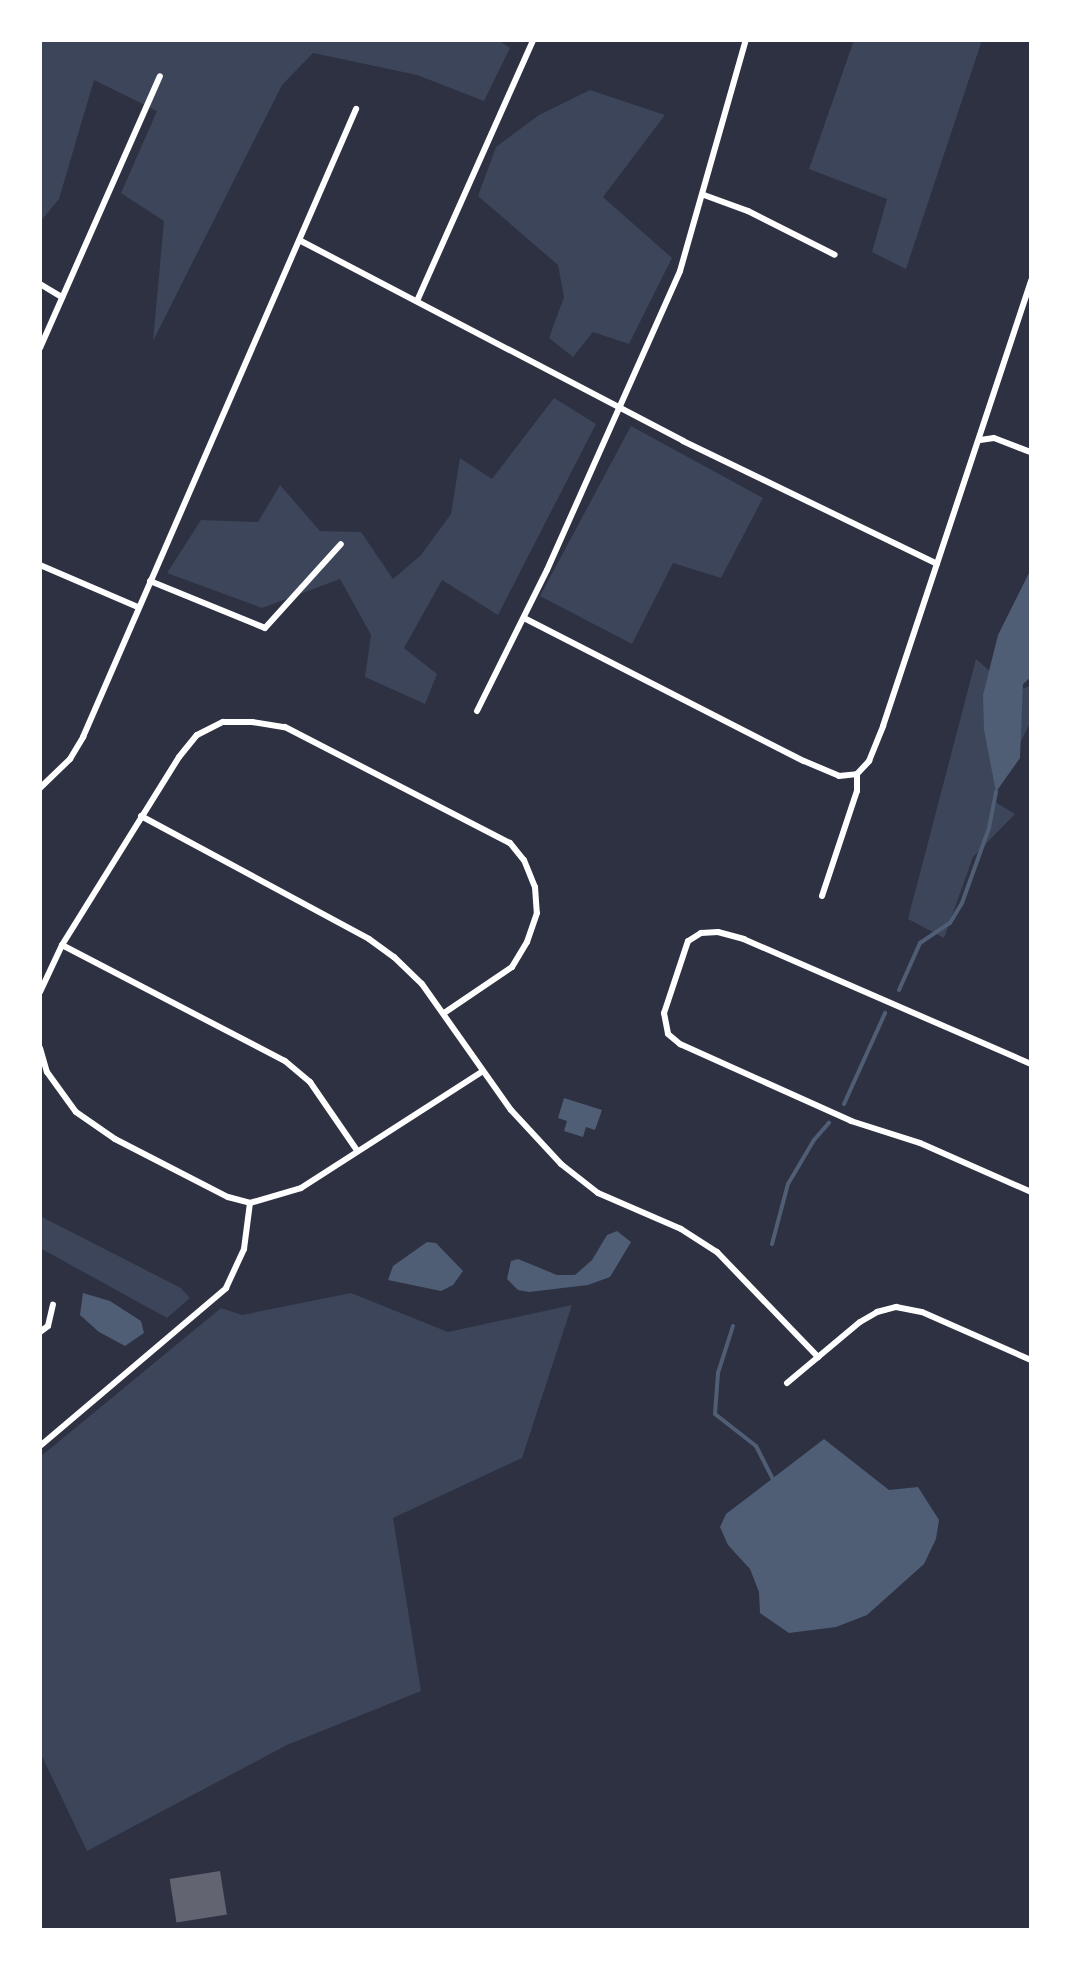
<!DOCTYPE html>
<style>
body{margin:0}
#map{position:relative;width:1071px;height:1970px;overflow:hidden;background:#2d3142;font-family:"Zilla Slab",serif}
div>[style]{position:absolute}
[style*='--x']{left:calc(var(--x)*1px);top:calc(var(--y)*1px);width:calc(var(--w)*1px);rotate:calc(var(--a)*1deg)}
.green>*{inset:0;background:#3c4559}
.water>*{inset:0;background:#4f5d75}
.stream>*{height:4px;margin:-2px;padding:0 2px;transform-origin:2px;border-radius:2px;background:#4f5d75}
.building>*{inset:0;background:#626471;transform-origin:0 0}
.minor>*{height:6px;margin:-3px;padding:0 3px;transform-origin:3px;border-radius:3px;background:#fff}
span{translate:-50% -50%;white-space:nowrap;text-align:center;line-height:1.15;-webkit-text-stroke:10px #fff;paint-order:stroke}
.frame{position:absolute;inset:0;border:42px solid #fff;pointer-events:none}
</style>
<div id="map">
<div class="green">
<div style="clip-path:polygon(40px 40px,498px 40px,510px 48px,484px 101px,417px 75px,313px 53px,282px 85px,153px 341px,164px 221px,121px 193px,157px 111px,94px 80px,59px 199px,40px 222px)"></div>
<div style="clip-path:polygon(854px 40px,982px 40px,906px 269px,872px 252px,887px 199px,809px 169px)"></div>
<div style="clip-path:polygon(590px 90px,665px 115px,603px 197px,672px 258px,629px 344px,593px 332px,573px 357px,549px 338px,564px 297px,558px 265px,478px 196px,496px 147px,539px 115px)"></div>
<div style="clip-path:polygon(554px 398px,596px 424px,498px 615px,442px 580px,404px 648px,437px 674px,425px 704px,365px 677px,371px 635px,340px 579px,262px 608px,167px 573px,201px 520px,258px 522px,280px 485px,320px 531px,361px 532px,393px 579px,421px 555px,451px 514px,460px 458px,492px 479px)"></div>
<div style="clip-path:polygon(631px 426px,763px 498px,721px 578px,673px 563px,632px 644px,540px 596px)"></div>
<div style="clip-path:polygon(976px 659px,1015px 693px,1031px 685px,1031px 721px,992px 800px,1015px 814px,973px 857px,944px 938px,908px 919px)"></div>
<div style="clip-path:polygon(40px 1216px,181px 1288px,190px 1298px,167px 1318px,40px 1248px)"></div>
<div style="clip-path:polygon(351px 1293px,448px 1332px,572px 1305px,522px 1458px,393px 1518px,421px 1691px,287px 1745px,87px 1851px,40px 1752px,40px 1457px,221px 1308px,242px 1315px)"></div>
</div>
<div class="water">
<div style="clip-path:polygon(1031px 569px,1031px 677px,1023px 684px,1020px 758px,996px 792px,984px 730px,983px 695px,998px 635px)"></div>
<div style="clip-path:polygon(564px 1098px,602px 1110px,595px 1130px,586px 1127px,583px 1137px,564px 1131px,567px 1121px,558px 1118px)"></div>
<div style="clip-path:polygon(617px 1231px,631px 1242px,610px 1277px,588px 1285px,529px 1292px,518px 1290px,507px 1279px,511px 1261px,518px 1259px,557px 1275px,575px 1275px,592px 1260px,607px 1235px)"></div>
<div style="clip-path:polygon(427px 1242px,436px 1243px,463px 1271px,453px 1285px,441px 1291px,388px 1280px,393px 1266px)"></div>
<div style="clip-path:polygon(83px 1293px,110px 1301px,141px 1321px,144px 1333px,125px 1346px,99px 1332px,80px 1315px)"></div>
<div style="clip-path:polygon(824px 1439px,889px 1490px,918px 1487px,939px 1520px,936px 1539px,924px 1564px,867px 1615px,836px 1627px,789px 1633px,760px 1613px,759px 1592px,750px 1569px,728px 1545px,720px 1527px,726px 1514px)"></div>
</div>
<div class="stream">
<div style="--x:899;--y:990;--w:51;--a:-65.9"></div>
<div style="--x:920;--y:943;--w:36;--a:-34"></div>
<div style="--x:950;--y:923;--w:23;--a:-59"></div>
<div style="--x:962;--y:903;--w:80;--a:-70.2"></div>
<div style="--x:989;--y:828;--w:37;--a:-79"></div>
<div style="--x:844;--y:1104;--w:100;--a:-65.7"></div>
<div style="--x:772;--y:1244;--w:62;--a:-75.1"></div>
<div style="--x:788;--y:1184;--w:51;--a:-59.4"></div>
<div style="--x:814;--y:1140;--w:23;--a:-49"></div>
<div style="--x:733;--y:1326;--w:49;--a:107.7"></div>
<div style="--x:718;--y:1373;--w:41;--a:94.2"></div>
<div style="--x:715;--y:1414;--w:52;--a:38"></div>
<div style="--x:756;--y:1446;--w:38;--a:63"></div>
</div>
<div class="building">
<div style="left:220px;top:1871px;width:44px;height:51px;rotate:81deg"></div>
</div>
<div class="minor">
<div style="--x:704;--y:195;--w:47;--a:20"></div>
<div style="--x:748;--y:211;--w:97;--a:26.8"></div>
<div style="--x:301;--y:241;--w:431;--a:27.6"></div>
<div style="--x:683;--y:441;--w:282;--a:25.8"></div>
<div style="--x:40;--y:284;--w:26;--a:31"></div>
<div style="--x:417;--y:301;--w:286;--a:-66"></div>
<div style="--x:40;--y:348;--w:297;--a:-66.2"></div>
<div style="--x:980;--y:440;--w:14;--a:-8"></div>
<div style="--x:994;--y:438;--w:40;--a:21"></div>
<div style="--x:40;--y:565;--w:107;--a:23.2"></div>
<div style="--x:150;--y:581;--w:124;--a:22.2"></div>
<div style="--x:265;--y:628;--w:113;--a:-47.9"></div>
<div style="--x:524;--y:618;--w:314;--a:27.1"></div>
<div style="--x:804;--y:761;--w:38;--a:23"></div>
<div style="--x:839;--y:776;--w:18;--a:-6"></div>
<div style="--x:477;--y:711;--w:157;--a:-63.6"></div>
<div style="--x:547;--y:570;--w:327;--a:-66"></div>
<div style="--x:680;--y:271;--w:240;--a:-74.1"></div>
<div style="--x:40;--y:788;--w:42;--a:-44"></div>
<div style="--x:70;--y:759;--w:26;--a:-59"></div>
<div style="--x:83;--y:737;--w:685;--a:-66.5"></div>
<div style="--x:141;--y:816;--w:259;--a:28.3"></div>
<div style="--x:369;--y:939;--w:31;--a:36"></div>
<div style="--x:394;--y:957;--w:39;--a:44"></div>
<div style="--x:422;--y:984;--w:154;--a:54.8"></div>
<div style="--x:511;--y:1110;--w:74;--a:47.2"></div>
<div style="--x:561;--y:1164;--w:47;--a:38.1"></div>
<div style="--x:598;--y:1193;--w:90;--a:23.4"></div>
<div style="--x:681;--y:1229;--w:43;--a:32.6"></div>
<div style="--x:717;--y:1252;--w:146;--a:46.1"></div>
<div style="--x:822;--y:896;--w:111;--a:-71.6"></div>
<div style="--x:857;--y:791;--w:17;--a:-90"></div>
<div style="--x:857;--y:774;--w:18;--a:-47"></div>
<div style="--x:869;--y:761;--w:38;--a:-68"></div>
<div style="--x:883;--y:726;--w:470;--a:-71.6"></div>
<div style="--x:62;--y:945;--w:251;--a:27.5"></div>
<div style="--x:285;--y:1061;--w:33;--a:40"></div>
<div style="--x:310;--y:1082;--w:81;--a:55.5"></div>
<div style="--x:40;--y:992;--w:52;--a:-64.9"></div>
<div style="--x:62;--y:945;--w:221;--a:-58.1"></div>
<div style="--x:179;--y:757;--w:28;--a:-51"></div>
<div style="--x:197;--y:735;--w:29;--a:-27"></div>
<div style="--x:223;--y:722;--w:29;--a:0"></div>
<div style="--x:252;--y:722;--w:33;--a:9"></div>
<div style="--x:285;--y:727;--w:253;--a:27.3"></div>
<div style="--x:510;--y:843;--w:22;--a:51"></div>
<div style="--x:524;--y:860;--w:29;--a:68"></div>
<div style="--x:535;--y:887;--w:26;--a:86"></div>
<div style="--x:537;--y:913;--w:31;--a:109"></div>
<div style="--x:527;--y:942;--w:29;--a:121"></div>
<div style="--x:512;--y:967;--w:82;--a:145.9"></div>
<div style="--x:40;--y:1048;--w:25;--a:74"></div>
<div style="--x:47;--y:1072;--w:49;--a:54.1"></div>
<div style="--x:76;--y:1112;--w:47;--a:34.7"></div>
<div style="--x:115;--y:1139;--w:127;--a:27.2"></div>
<div style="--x:228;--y:1197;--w:23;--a:15"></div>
<div style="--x:250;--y:1203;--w:53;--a:-16.4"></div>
<div style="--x:301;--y:1188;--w:215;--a:-32.7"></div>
<div style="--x:1031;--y:1064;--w:313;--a:-156.5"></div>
<div style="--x:744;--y:939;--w:27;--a:-165"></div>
<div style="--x:718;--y:932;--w:17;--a:177"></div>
<div style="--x:701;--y:933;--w:15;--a:148"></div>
<div style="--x:688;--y:941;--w:76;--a:108.4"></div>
<div style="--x:664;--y:1013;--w:21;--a:79"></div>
<div style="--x:668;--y:1034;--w:16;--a:40"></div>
<div style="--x:680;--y:1044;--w:188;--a:24.2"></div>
<div style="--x:851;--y:1121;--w:72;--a:17.7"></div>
<div style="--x:920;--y:1143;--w:121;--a:23.8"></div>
<div style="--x:40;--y:1332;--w:10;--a:-37"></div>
<div style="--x:48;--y:1326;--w:22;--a:-77"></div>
<div style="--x:787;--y:1383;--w:95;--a:-39.9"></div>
<div style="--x:860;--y:1322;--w:20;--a:-30"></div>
<div style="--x:877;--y:1312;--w:20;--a:-15"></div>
<div style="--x:896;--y:1307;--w:26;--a:11"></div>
<div style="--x:922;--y:1312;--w:119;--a:23.8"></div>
<div style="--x:40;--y:1446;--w:244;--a:-40.3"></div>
<div style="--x:226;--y:1288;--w:43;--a:-65.2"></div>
<div style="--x:244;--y:1249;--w:46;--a:-82.6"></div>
</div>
<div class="frame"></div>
</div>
